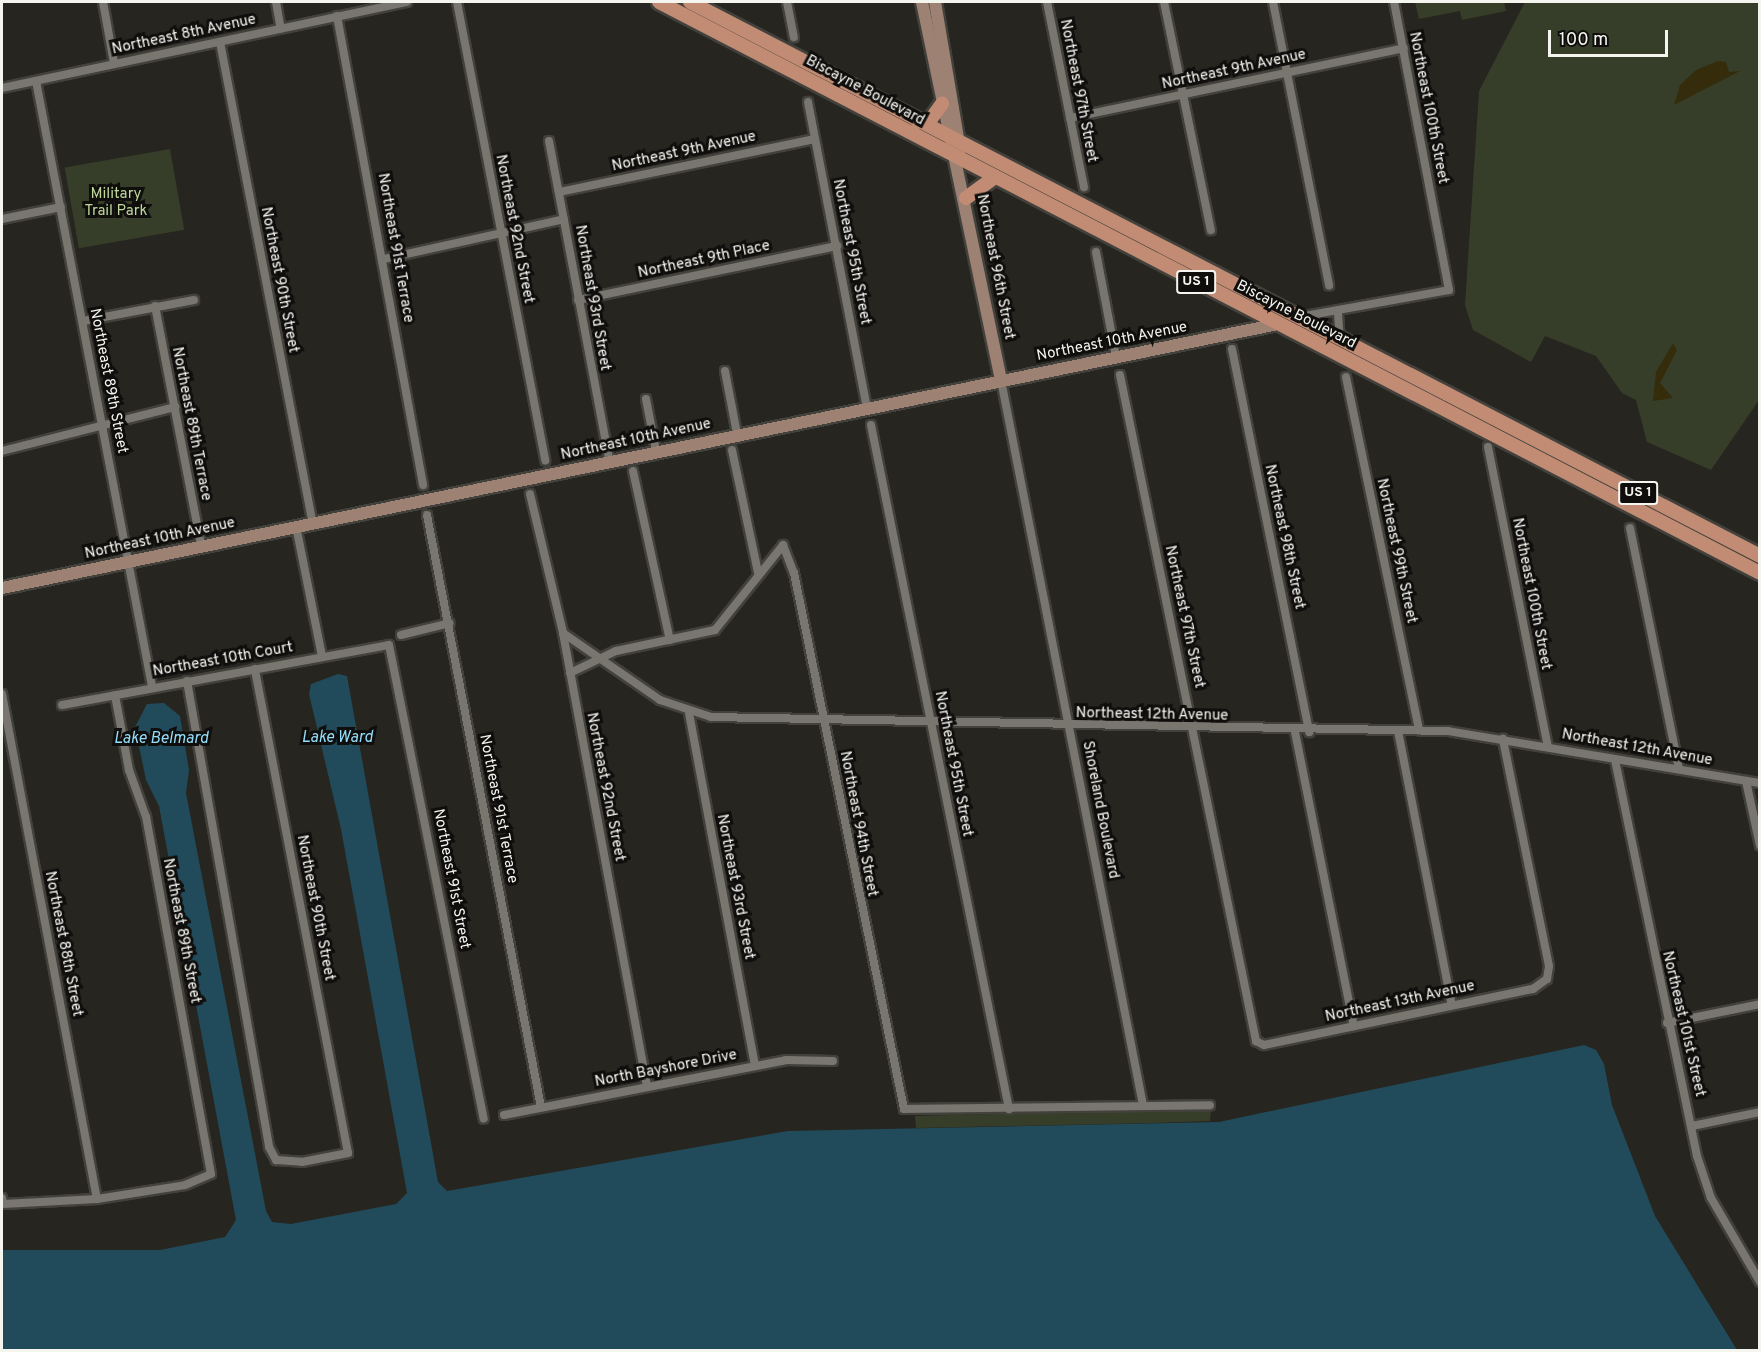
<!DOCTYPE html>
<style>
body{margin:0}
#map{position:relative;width:1761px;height:1352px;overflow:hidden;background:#27251f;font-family:Overpass,sans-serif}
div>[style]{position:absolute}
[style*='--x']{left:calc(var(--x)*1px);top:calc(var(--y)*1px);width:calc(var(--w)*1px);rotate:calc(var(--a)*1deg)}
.green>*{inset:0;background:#363e29;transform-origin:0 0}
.sand>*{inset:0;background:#342c0b}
.water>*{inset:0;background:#214b5a}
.roads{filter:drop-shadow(2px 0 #42413c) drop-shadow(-2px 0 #42413c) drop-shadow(0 2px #42413c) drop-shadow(0 -2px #42413c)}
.street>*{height:8px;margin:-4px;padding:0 4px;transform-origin:4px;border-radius:4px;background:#78766f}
.secondary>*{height:12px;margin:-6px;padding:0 6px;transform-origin:6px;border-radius:6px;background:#9d8172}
.primary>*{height:14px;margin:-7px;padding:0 7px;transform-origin:7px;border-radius:7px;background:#c28c74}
span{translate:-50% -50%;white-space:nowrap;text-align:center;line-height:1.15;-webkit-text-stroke:6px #0f0e0c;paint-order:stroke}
.shield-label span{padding:2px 4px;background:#0f0e0c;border:2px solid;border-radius:4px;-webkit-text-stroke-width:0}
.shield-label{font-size:14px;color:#f5f5f0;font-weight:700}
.street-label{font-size:15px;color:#f5f5f0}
.park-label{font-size:15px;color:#bfd79b}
.water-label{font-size:16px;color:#95defb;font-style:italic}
.frame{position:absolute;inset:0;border:3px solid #f5f5f0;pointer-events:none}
.scale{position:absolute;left:1548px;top:30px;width:120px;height:27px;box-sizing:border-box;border:3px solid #f5f5f0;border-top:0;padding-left:8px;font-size:18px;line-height:21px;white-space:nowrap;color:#f5f5f0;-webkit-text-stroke:4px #0f0e0c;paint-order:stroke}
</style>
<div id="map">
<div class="green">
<div style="clip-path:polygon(1415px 2px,1504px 2px,1506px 11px,1462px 20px,1460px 11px,1419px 19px)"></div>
<div style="clip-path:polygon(1525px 2px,1759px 2px,1759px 400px,1711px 470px,1647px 442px,1636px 400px,1622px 393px,1596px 356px,1545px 336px,1531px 362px,1473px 330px,1465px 305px,1479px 91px)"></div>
<div style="left:170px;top:149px;width:82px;height:107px;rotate:80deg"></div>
<div style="clip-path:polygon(1211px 1108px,1210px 1121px,1153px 1123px,916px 1128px,915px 1116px)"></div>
</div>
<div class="sand">
<div style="clip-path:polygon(1718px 61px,1726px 62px,1729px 72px,1740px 71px,1674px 105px,1680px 85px,1696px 70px)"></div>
<div style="clip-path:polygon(1673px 343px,1677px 350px,1660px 383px,1673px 398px,1653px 401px,1656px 372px)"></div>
</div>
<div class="water">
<div style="clip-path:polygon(338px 674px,347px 676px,438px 1182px,447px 1191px,788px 1131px,1219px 1122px,1584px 1045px,1596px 1050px,1604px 1064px,1612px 1105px,1655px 1216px,1737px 1350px,2px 1350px,2px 1250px,160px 1250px,225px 1237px,236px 1220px,159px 806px,146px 780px,135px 727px,147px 704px,164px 703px,180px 716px,189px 770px,186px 793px,266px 1211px,272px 1222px,291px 1224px,396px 1204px,407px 1193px,341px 829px,309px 694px,311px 684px)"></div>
</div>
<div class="roads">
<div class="street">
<div style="--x:103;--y:2;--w:62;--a:79.8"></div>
<div style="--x:276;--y:2;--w:27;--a:80"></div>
<div style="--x:457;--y:2;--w:467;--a:79.1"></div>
<div style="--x:787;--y:2;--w:36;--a:79"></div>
<div style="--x:1047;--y:2;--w:189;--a:78.7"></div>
<div style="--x:1164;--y:2;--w:233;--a:78.4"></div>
<div style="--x:1273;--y:2;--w:289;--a:78.8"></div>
<div style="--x:337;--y:16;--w:477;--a:79.6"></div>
<div style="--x:220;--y:42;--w:489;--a:79.1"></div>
<div style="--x:36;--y:81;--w:616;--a:79.15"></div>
<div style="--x:2;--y:88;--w:414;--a:-12"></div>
<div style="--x:808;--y:102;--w:311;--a:79.1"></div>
<div style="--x:1070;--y:118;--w:341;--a:-11.8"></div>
<div style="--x:549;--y:141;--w:325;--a:79.3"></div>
<div style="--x:559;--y:192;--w:261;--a:-11.7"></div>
<div style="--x:2;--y:219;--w:60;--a:-11.5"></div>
<div style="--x:1096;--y:252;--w:107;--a:79.2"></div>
<div style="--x:384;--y:259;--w:184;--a:-12.5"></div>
<div style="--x:578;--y:300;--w:265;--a:-11.8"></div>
<div style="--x:155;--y:306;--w:244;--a:79.1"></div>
<div style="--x:1338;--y:313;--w:26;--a:86"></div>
<div style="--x:1299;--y:317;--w:152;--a:-10.2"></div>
<div style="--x:1449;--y:290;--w:293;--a:-100.8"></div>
<div style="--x:83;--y:321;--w:113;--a:-10.7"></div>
<div style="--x:1232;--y:349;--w:391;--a:78.6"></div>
<div style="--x:725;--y:371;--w:64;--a:79.2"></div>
<div style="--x:1120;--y:375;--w:680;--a:78.46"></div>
<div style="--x:1256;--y:1041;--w:9;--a:27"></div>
<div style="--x:1264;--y:1045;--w:275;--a:-11.8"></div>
<div style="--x:1533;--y:989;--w:17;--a:-36"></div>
<div style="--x:1547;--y:979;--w:13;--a:-81"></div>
<div style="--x:1549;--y:966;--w:232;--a:-101.5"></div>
<div style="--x:1346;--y:377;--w:361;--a:78.3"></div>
<div style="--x:1001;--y:380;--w:739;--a:78.92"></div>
<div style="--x:646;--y:399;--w:53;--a:79.1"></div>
<div style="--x:871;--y:425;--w:698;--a:78.59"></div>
<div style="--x:1488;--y:447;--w:306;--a:78.7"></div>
<div style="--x:732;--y:450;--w:125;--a:78"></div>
<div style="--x:2;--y:451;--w:179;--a:-14.3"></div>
<div style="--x:633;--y:471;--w:173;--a:77.7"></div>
<div style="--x:530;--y:494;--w:143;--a:76.6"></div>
<div style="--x:563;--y:633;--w:461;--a:79.5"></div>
<div style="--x:427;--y:515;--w:603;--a:79.1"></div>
<div style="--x:296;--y:526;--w:133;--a:78.7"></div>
<div style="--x:1630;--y:528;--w:246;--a:78.5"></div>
<div style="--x:563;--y:633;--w:118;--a:34.6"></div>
<div style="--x:660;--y:700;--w:54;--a:18.4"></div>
<div style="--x:711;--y:717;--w:737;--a:1.09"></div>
<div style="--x:1448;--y:731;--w:316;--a:9.5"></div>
<div style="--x:401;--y:635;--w:50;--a:-13.8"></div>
<div style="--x:570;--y:673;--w:51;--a:-25.6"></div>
<div style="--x:616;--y:651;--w:101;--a:-12"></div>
<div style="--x:715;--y:630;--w:109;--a:-51.3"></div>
<div style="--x:783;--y:545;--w:30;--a:69"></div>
<div style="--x:794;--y:573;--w:547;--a:78.4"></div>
<div style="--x:904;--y:1109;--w:306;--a:-0.7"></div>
<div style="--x:187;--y:681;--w:473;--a:80"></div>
<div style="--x:269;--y:1147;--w:15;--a:62"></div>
<div style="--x:276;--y:1160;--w:26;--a:4"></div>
<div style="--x:302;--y:1162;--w:47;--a:-11.1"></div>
<div style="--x:348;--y:1153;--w:493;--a:-100.9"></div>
<div style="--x:2;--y:694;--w:514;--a:79.35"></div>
<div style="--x:62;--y:705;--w:332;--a:-10.4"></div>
<div style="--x:389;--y:645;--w:483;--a:78.7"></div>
<div style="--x:689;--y:713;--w:359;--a:79.4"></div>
<div style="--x:1398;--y:731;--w:279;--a:78.9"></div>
<div style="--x:1295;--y:732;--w:300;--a:78.7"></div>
<div style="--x:1615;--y:760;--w:404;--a:78.3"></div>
<div style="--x:1697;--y:1156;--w:44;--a:71.6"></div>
<div style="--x:1711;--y:1198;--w:97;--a:59.7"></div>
<div style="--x:1746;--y:781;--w:66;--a:77.8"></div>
<div style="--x:1667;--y:1023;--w:95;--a:-11.5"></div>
<div style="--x:504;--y:1115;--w:287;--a:-11"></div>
<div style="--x:786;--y:1060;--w:47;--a:1.2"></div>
<div style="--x:1692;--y:1126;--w:69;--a:-11.6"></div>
<div style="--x:2;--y:1198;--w:6;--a:81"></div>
<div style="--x:3;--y:1204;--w:94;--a:-3"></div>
<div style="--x:97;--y:1199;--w:89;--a:-9"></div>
<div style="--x:185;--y:1185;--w:28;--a:-23"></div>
<div style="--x:211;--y:1174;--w:363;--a:-100.3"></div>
<div style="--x:146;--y:817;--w:50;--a:-109.9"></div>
<div style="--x:129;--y:770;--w:76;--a:-100.6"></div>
</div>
<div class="secondary">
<div style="--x:922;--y:2;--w:386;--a:78.2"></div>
<div style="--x:935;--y:2;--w:150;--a:80.4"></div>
<div style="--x:2;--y:588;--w:1303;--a:-11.69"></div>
</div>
<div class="primary">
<div style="--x:659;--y:2;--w:1240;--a:27.41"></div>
<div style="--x:690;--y:2;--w:1205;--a:27.37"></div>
<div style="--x:918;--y:122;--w:13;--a:-13"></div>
<div style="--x:931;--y:119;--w:19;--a:-54"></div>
<div style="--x:966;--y:198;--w:34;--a:-36"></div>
</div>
</div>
<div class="shield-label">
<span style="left:1196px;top:282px">US 1</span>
<span style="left:1638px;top:493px">US 1</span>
</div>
<div class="street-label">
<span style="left:184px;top:35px;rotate:-12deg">Northeast 8th Avenue</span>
<span style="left:1234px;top:70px;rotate:-12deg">Northeast 9th Avenue</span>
<span style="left:865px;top:91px;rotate:28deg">Biscayne Boulevard</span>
<span style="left:1078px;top:91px;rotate:79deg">Northeast 97th Street</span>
<span style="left:1428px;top:108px;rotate:79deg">Northeast 100th Street</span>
<span style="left:684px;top:152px;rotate:-12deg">Northeast 9th Avenue</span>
<span style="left:514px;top:229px;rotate:79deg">Northeast 92nd Street</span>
<span style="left:395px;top:248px;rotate:80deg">Northeast 91st Terrace</span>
<span style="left:851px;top:252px;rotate:79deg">Northeast 95th Street</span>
<span style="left:704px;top:260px;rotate:-12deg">Northeast 9th Place</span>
<span style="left:995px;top:267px;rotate:79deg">Northeast 96th Street</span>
<span style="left:279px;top:280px;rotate:79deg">Northeast 90th Street</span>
<span style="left:592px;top:298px;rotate:80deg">Northeast 93rd Street</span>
<span style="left:1296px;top:315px;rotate:27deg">Biscayne Boulevard</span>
<span style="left:1112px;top:342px;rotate:-11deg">Northeast 10th Avenue</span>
<span style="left:108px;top:381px;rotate:79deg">Northeast 89th Street</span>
<span style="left:191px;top:424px;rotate:79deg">Northeast 89th Terrace</span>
<span style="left:636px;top:440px;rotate:-12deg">Northeast 10th Avenue</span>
<span style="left:1284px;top:537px;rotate:78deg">Northeast 98th Street</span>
<span style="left:160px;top:539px;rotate:-12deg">Northeast 10th Avenue</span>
<span style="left:1396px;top:551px;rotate:78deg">Northeast 99th Street</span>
<span style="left:1531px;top:594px;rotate:79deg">Northeast 100th Street</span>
<span style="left:1184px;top:617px;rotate:78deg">Northeast 97th Street</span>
<span style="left:223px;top:660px;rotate:-10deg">Northeast 10th Court</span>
<span style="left:1152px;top:715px;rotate:1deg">Northeast 12th Avenue</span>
<span style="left:1637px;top:748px;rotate:10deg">Northeast 12th Avenue</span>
<span style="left:953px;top:764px;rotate:79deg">Northeast 95th Street</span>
<span style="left:605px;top:787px;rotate:79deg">Northeast 92nd Street</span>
<span style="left:498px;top:809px;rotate:79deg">Northeast 91st Terrace</span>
<span style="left:1100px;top:810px;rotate:79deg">Shoreland Boulevard</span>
<span style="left:858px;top:824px;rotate:79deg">Northeast 94th Street</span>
<span style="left:451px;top:879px;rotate:79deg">Northeast 91st Street</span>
<span style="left:735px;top:887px;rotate:79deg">Northeast 93rd Street</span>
<span style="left:315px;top:908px;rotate:79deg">Northeast 90th Street</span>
<span style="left:181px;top:931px;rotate:79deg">Northeast 89th Street</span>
<span style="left:63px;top:944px;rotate:79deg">Northeast 88th Street</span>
<span style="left:1400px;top:1002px;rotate:-12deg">Northeast 13th Avenue</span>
<span style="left:1683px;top:1024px;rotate:77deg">Northeast 101st Street</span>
<span style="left:666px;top:1069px;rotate:-11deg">North Bayshore Drive</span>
</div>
<div class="park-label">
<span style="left:116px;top:203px">Military<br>Trail Park</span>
</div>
<div class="water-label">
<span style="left:337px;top:738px">Lake Ward</span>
<span style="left:161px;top:739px">Lake Belmard</span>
</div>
<div class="frame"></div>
<div class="scale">100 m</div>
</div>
